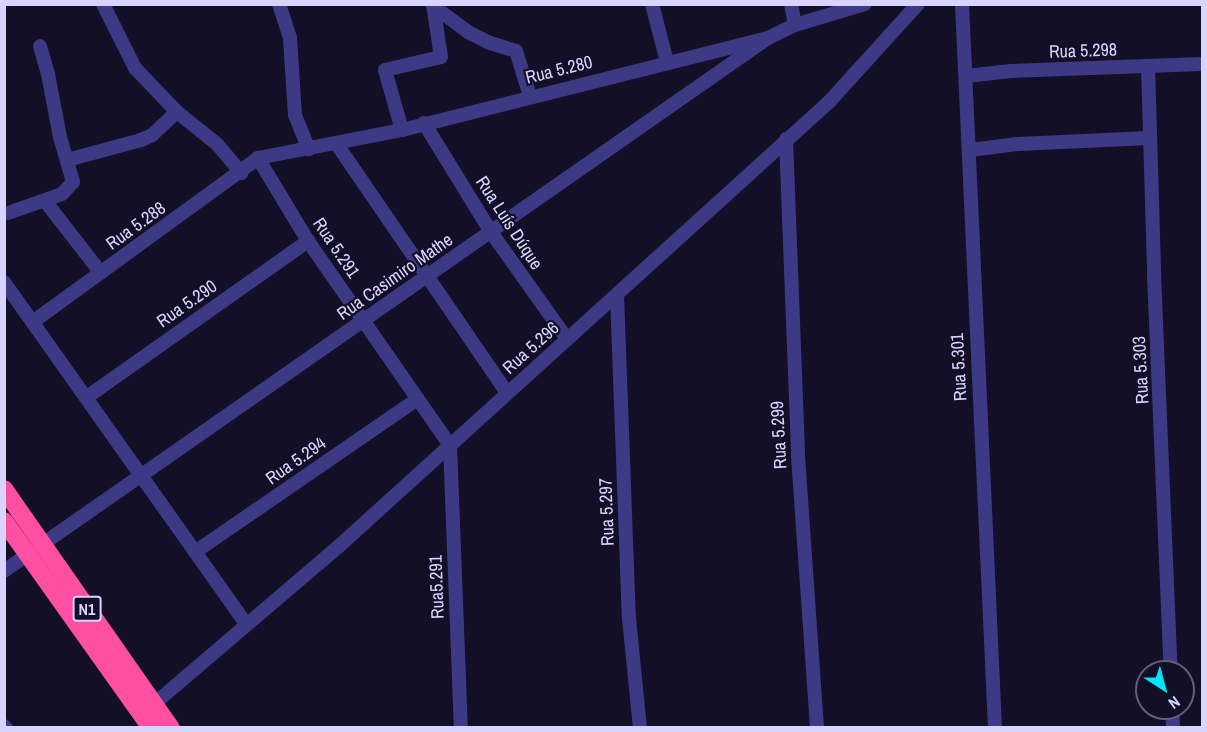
<!DOCTYPE html>
<meta charset="utf-8">
<style>
body{margin:0}
#map{position:relative;width:1207px;height:732px;overflow:hidden;background:#130f26;font-family:"Archivo Narrow",sans-serif}
div>[style]{position:absolute}
[style*='--x']{left:calc(var(--x)*1px);top:calc(var(--y)*1px);width:calc(var(--w)*1px);rotate:calc(var(--a)*1deg)}
.minor>*{height:14px;margin:-7px;padding:0 7px;transform-origin:7px;border-radius:7px;background:#3d3a85}
.highway>*{height:18px;margin:-9px;padding:0 9px;transform-origin:9px;border-radius:9px;background:#ff4fa3}
span{translate:-50% -50%;white-space:nowrap;text-align:center;line-height:1.15;-webkit-text-stroke:4.5px #130f26;paint-order:stroke}
.shield-label span{padding:2px 4px;background:#130f26;border:2px solid;border-radius:4px;-webkit-text-stroke-width:0}
.shield-label{font-size:16px;color:#d9d4ff;font-weight:700}
.street-label{font-size:18px;color:#d9d4ff}
.frame{position:absolute;inset:0;border:6px solid #d9d4ff;pointer-events:none}
.north{position:absolute;left:1135px;top:660px;width:60px;height:60px;box-sizing:border-box;background:#130f26;border:2px solid #625e7d;border-radius:50%;rotate:144deg;font-size:16px;font-weight:700;line-height:24px;text-align:center;color:#d9d4ff}
.north::after{content:'';display:block;margin:auto;width:21px;height:27px;background:#00e5ff;clip-path:polygon(50% 0,100% 100%,50% 72%,0 100%)}
</style>
<div id="map">
<div class="minor">
<div style="--x:103;--y:4;--w:72;--a:63.4"></div>
<div style="--x:135;--y:68;--w:61;--a:46.3"></div>
<div style="--x:177;--y:112;--w:51;--a:38.7"></div>
<div style="--x:217;--y:144;--w:38;--a:50"></div>
<div style="--x:279;--y:4;--w:36;--a:72"></div>
<div style="--x:290;--y:38;--w:77;--a:86.3"></div>
<div style="--x:295;--y:115;--w:37;--a:68"></div>
<div style="--x:652;--y:4;--w:60;--a:75.5"></div>
<div style="--x:791;--y:4;--w:21;--a:79"></div>
<div style="--x:962;--y:4;--w:725;--a:87.39"></div>
<div style="--x:433;--y:6;--w:44;--a:36.6"></div>
<div style="--x:468;--y:32;--w:25;--a:27"></div>
<div style="--x:490;--y:43;--w:27;--a:17"></div>
<div style="--x:516;--y:51;--w:47;--a:72.7"></div>
<div style="--x:1148;--y:66;--w:208;--a:88.3"></div>
<div style="--x:1154;--y:274;--w:398;--a:87.6"></div>
<div style="--x:966;--y:76;--w:46;--a:-6.2"></div>
<div style="--x:1012;--y:71;--w:190;--a:-2.1"></div>
<div style="--x:424;--y:123;--w:128;--a:58.4"></div>
<div style="--x:491;--y:232;--w:131;--a:54.6"></div>
<div style="--x:402;--y:130;--w:62;--a:-105.8"></div>
<div style="--x:385;--y:70;--w:57;--a:-13.1"></div>
<div style="--x:441;--y:57;--w:54;--a:-98.6"></div>
<div style="--x:786;--y:139;--w:317;--a:87.8"></div>
<div style="--x:798;--y:456;--w:273;--a:86"></div>
<div style="--x:336;--y:143;--w:303;--a:55.6"></div>
<div style="--x:970;--y:150;--w:48;--a:-7.1"></div>
<div style="--x:1018;--y:144;--w:131;--a:-2.6"></div>
<div style="--x:258;--y:158;--w:97;--a:58.9"></div>
<div style="--x:308;--y:241;--w:249;--a:55.2"></div>
<div style="--x:450;--y:445;--w:283;--a:87.8"></div>
<div style="--x:258;--y:158;--w:147;--a:-11"></div>
<div style="--x:402;--y:130;--w:377;--a:-14.1"></div>
<div style="--x:768;--y:38;--w:30;--a:-26"></div>
<div style="--x:795;--y:25;--w:73;--a:-16.7"></div>
<div style="--x:67;--y:160;--w:77;--a:-15.1"></div>
<div style="--x:141;--y:140;--w:12;--a:-24"></div>
<div style="--x:152;--y:135;--w:34;--a:-43"></div>
<div style="--x:45;--y:201;--w:91;--a:52.1"></div>
<div style="--x:8;--y:213;--w:57;--a:-19.4"></div>
<div style="--x:62;--y:194;--w:16;--a:-47"></div>
<div style="--x:73;--y:182;--w:47;--a:-106.1"></div>
<div style="--x:60;--y:137;--w:64;--a:-100.8"></div>
<div style="--x:48;--y:74;--w:29;--a:-106"></div>
<div style="--x:4;--y:282;--w:419;--a:54.7"></div>
<div style="--x:617;--y:295;--w:323;--a:87.9"></div>
<div style="--x:629;--y:618;--w:111;--a:84.3"></div>
<div style="--x:34;--y:321;--w:277;--a:-36"></div>
<div style="--x:87;--y:397;--w:271;--a:-35.2"></div>
<div style="--x:195;--y:552;--w:270;--a:-34.5"></div>
<div style="--x:4;--y:571;--w:932;--a:-34.9"></div>
<div style="--x:154;--y:704;--w:242;--a:-40.5"></div>
<div style="--x:338;--y:547;--w:663;--a:-42.19"></div>
<div style="--x:829;--y:102;--w:132;--a:-47.8"></div>
<div style="--x:1172;--y:708;--w:20;--a:87"></div>
<div style="--x:4;--y:726;--w:3;--a:45"></div>
</div>
<div class="highway">
<div style="--x:4;--y:489;--w:292;--a:55.1"></div>
<div style="--x:4;--y:521;--w:254;--a:54.6"></div>
</div>
<div class="shield-label">
<span style="left:87px;top:609px">N1</span>
</div>
<div class="street-label">
<span style="left:1083px;top:51px;rotate:-2deg">Rua 5.298</span>
<span style="left:559px;top:70px;rotate:-14deg">Rua 5.280</span>
<span style="left:509px;top:223px;rotate:57deg">Rua Luís Dúque</span>
<span style="left:136px;top:226px;rotate:-36deg">Rua 5.288</span>
<span style="left:336px;top:248px;rotate:56deg">Rua 5.291</span>
<span style="left:395px;top:277px;rotate:-35deg">Rua Casimiro Mathe</span>
<span style="left:187px;top:304px;rotate:-35deg">Rua 5.290</span>
<span style="left:531px;top:348px;rotate:-42deg">Rua 5.296</span>
<span style="left:959px;top:367px;rotate:-93deg">Rua 5.301</span>
<span style="left:1141px;top:370px;rotate:-93deg">Rua 5.303</span>
<span style="left:779px;top:435px;rotate:-93deg">Rua 5.299</span>
<span style="left:296px;top:461px;rotate:-35deg">Rua 5.294</span>
<span style="left:607px;top:512px;rotate:-92deg">Rua 5.297</span>
<span style="left:437px;top:587px;rotate:-92deg">Rua5.291</span>
</div>
<div class="frame"></div>
<div class="north">N</div>
</div>
